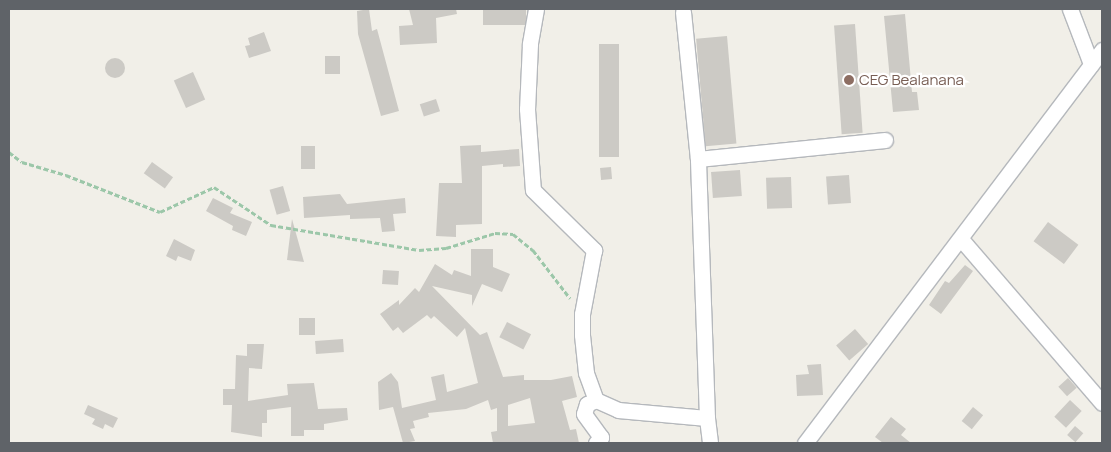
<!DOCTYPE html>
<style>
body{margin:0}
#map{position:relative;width:1111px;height:452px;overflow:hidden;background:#f1efe8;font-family:Manrope,sans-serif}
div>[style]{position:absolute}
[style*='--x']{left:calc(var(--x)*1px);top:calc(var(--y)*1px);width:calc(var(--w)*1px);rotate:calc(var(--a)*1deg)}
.building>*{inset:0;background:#cccac5;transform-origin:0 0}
.round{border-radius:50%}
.path>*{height:2.5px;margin-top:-1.25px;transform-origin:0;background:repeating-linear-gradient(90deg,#9cc7a9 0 5px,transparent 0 7.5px)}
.roads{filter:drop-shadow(1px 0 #b5b8bc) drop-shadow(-1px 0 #b5b8bc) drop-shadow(0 1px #b5b8bc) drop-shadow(0 -1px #b5b8bc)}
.minor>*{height:15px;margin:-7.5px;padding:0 7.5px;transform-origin:7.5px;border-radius:7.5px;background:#fff}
.dots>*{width:14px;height:14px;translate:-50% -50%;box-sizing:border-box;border:2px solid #fff;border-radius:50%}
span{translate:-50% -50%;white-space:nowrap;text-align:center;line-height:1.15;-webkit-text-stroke:4.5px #fff;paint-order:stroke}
.education-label{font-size:15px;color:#785e54}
.left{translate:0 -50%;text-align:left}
.frame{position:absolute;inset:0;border:10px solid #5f6368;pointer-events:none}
</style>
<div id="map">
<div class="building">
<div style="clip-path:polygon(369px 9px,372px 31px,377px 29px,399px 111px,381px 116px,358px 34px,357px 11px)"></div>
<div style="clip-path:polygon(409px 9px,456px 9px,457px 14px,436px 18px,437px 43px,400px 45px,399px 26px,413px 25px)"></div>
<div style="left:483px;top:9px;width:43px;height:16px"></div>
<div style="clip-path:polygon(905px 14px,912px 92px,917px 92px,919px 110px,893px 112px,884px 16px)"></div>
<div style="left:855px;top:24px;width:109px;height:21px;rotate:86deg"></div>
<div style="clip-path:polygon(264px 32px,271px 51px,249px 58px,245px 46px,250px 45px,248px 38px)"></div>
<div style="left:727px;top:36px;width:108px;height:31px;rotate:85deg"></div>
<div style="left:599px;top:44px;width:20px;height:113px"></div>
<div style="left:325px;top:56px;width:15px;height:18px"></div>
<div class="round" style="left:105px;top:58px;width:20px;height:20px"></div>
<div style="left:193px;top:72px;width:30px;height:21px;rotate:66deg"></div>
<div style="left:436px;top:99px;width:13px;height:17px;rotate:72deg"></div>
<div style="clip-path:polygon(481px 145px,481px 152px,519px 149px,520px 166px,503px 167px,503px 164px,482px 166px,482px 224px,456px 225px,456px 237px,436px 236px,439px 183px,462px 183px,460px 146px)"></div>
<div style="left:301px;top:146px;width:14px;height:23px"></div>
<div style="left:152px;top:162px;width:26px;height:14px;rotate:36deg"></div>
<div style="left:611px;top:167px;width:12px;height:11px;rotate:85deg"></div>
<div style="left:740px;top:170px;width:26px;height:29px;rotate:86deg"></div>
<div style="left:849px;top:175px;width:28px;height:23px;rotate:86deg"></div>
<div style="left:791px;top:177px;width:31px;height:25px;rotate:88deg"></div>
<div style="left:283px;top:186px;width:26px;height:14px;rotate:74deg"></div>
<div style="clip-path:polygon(340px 194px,347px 204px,405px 198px,406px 213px,393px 214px,395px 231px,382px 232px,380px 218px,350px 219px,350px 215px,304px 218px,303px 197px)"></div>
<div style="clip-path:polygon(213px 198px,233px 208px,230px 213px,252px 222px,246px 236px,232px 230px,233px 226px,206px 211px)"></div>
<div style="clip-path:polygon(292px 219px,304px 262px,287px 260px)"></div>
<div style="left:1048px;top:222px;width:38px;height:24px;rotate:37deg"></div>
<div style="clip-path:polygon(174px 239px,195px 250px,191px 261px,178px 256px,176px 261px,166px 256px)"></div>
<div style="clip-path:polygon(evenodd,471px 249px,493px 249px,493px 267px,510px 274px,502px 292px,482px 284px,472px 306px,472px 295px,432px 286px,480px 335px,487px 332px,503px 377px,524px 375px,524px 380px,551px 380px,572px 376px,577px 397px,562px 401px,570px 430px,576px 429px,579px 443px,493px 443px,491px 432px,497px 431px,497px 408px,491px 410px,488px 400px,466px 409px,428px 413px,429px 417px,413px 421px,415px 428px,410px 429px,415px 441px,403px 443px,393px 407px,379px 410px,378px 382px,391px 373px,398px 382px,402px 408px,436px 400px,431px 377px,444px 374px,447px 392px,478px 383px,465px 328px,457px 337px,434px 316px,431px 319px,427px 315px,403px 333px,398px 327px,393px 331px,380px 314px,399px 300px,399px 305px,415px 288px,419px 292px,435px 264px,452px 275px,454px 270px,471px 276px,471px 249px,530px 398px,535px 423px,508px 426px,508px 405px,530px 398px)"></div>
<div style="clip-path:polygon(965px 265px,973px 271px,941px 314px,929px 305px,945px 281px,949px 283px)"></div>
<div style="left:383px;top:270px;width:16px;height:14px;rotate:4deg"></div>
<div style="left:299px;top:318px;width:16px;height:17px"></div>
<div style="left:507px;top:322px;width:27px;height:17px;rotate:27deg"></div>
<div style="left:855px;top:329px;width:20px;height:25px;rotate:49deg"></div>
<div style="left:343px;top:339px;width:13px;height:28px;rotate:86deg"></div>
<div style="clip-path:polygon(247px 344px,264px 344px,262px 369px,249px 368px,248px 401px,288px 395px,287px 384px,314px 383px,318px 409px,347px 408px,348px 420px,324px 424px,324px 430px,304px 430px,304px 436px,291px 436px,291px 407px,267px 410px,267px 423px,262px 423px,262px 437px,231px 432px,232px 405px,223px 405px,223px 389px,235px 389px,236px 355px,247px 356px)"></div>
<div style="clip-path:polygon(821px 364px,823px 395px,797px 396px,796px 375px,809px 374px,807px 365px)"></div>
<div style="left:1068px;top:378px;width:13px;height:13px;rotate:48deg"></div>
<div style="left:1070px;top:400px;width:16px;height:23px;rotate:43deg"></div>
<div style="clip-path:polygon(88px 405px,118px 418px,113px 428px,105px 424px,103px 429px,92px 424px,95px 419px,84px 414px)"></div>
<div style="left:973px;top:407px;width:13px;height:18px;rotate:39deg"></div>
<div style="clip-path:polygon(891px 417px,906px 429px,901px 435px,911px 443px,883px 443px,875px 437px)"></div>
<div style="left:1075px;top:426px;width:11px;height:12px;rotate:41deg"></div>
</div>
<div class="path">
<div style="--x:9;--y:152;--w:16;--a:38"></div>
<div style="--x:22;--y:162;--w:46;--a:16.5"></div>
<div style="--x:66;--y:175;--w:101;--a:21.5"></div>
<div style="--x:160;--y:212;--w:60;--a:-24.8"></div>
<div style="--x:214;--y:187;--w:69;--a:33.7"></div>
<div style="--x:271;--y:225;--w:150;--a:9.6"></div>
<div style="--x:419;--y:250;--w:27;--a:-4"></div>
<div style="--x:446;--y:248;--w:51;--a:-17"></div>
<div style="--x:495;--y:233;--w:18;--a:3"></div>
<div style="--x:513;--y:234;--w:26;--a:39"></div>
<div style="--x:533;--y:250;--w:61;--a:52.4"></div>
</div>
<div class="roads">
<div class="minor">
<div style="--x:536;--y:9;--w:36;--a:100"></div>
<div style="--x:530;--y:44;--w:65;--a:92.6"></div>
<div style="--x:527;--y:109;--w:81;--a:85.8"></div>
<div style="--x:533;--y:190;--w:86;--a:44.5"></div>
<div style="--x:594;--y:250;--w:65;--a:100.6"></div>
<div style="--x:582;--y:314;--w:21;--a:90"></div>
<div style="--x:582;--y:335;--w:38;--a:84"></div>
<div style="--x:586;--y:373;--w:29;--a:70"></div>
<div style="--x:596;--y:400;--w:24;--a:24"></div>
<div style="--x:618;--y:410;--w:89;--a:5.1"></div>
<div style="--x:707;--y:418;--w:25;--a:83"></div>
<div style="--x:1070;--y:9;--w:59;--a:69.1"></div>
<div style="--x:683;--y:12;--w:148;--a:84.2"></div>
<div style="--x:961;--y:239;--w:216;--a:49.3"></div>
<div style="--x:596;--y:400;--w:10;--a:156"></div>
<div style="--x:587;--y:404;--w:10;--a:107"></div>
<div style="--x:584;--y:414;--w:29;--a:54"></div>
<div style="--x:601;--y:437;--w:8;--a:130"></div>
<div style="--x:707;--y:418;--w:259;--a:-92"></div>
<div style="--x:698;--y:159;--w:188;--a:-5.8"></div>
<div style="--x:805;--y:443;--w:493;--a:-52.9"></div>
</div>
</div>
<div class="dots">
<div style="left:849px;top:80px;background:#8d6e63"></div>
</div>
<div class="education-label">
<span class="left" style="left:859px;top:80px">CEG Bealanana</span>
</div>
<div class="frame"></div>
</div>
